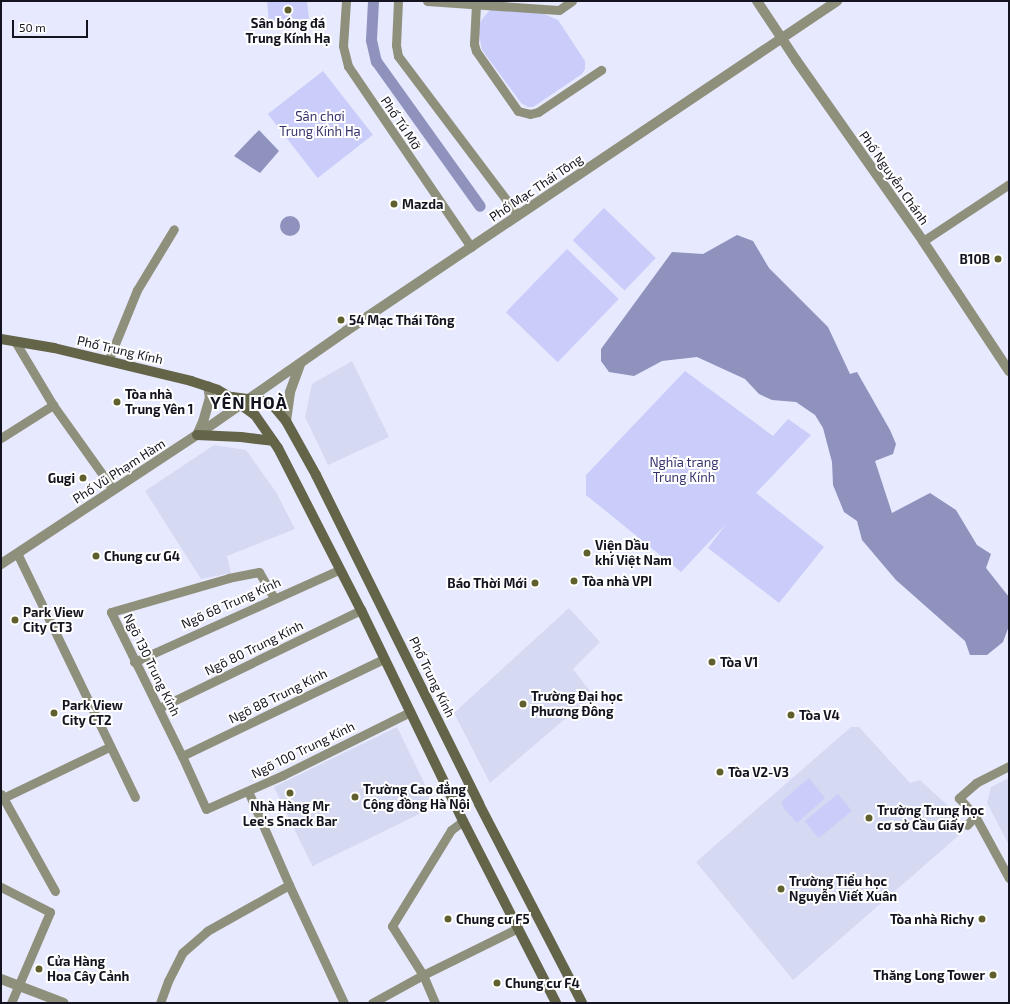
<!DOCTYPE html>
<meta charset="utf-8">
<style>
body{margin:0}
#map{position:relative;width:1010px;height:1004px;overflow:hidden;background:#e7e9ff;font-family:"Exo 2",sans-serif}
div>[style]{position:absolute}
[style*='--x']{left:calc(var(--x)*1px);top:calc(var(--y)*1px);width:calc(var(--w)*1px);rotate:calc(var(--a)*1deg)}
.built>*{inset:0;background:#d6d9f2;transform-origin:0 0}
.green>*{inset:0;background:#cacdf9;transform-origin:0 0}
.water>*{inset:0;background:#8f92bd}
.round{border-radius:50%}
.canal>*{height:11px;margin:-5.5px;padding:0 5.5px;transform-origin:5.5px;border-radius:5.5px;background:#8f92bd}
.minor>*{height:9px;margin:-4.5px;padding:0 4.5px;transform-origin:4.5px;border-radius:4.5px;background:#8f907c}
.tertiary>*{height:10px;margin:-5px;padding:0 5px;transform-origin:5px;border-radius:5px;background:#8f907c}
.secondary>*{height:10px;margin:-5px;padding:0 5px;transform-origin:5px;border-radius:5px;background:#646548}
.dots>*{width:11px;height:11px;translate:-50% -50%;box-sizing:border-box;border:2px solid #fff;border-radius:50%}
span{translate:-50% -50%;white-space:nowrap;text-align:center;line-height:1.15;-webkit-text-stroke:4px #fff;paint-order:stroke}
.poi-label{font-size:13px;color:#141420;font-weight:700}
.left{translate:0 -50%;text-align:left}
.right{translate:-100% -50%;text-align:right}
.park-label{font-size:13px;color:#35336b}
.street-label{font-size:13px;color:#141420}
.district-label{font-size:17px;color:#141420;font-weight:700;letter-spacing:1px}
.frame{position:absolute;inset:0;border:2px solid #141420;pointer-events:none}
.scale{position:absolute;left:12px;top:20px;width:76px;height:18px;box-sizing:border-box;border:2px solid #141420;border-top:0;padding-left:5px;font-size:12px;line-height:14px;white-space:nowrap;color:#141420;-webkit-text-stroke:3px #fff;paint-order:stroke}
</style>
<div id="map">
<div class="built">
<div style="clip-path:polygon(352px 361px,389px 437px,328px 465px,305px 417px,312px 384px)"></div>
<div style="clip-path:polygon(214px 445px,246px 450px,276px 492px,295px 529px,227px 556px,231px 573px,201px 579px,145px 491px)"></div>
<div style="clip-path:polygon(569px 608px,600px 642px,573px 669px,593px 695px,490px 783px,454px 713px)"></div>
<div style="left:397px;top:727px;width:88px;height:137px;rotate:64deg"></div>
<div style="clip-path:polygon(851px 727px,859px 727px,910px 783px,920px 780px,947px 805px,965px 830px,793px 980px,696px 862px)"></div>
<div style="clip-path:polygon(1009px 778px,1009px 845px,987px 803px,991px 787px)"></div>
</div>
<div class="green">
<div style="clip-path:polygon(267px 1px,307px 1px,309px 19px,269px 23px)"></div>
<div style="clip-path:polygon(490px 10px,542px 13px,558px 20px,585px 61px,585px 69px,582px 74px,533px 107px,528px 107px,521px 103px,482px 50px,479px 34px,480px 23px,483px 18px)"></div>
<div style="left:323px;top:71px;width:81px;height:70px;rotate:52deg"></div>
<div style="left:604px;top:208px;width:72px;height:45px;rotate:44deg"></div>
<div style="left:567px;top:249px;width:72px;height:88px;rotate:44deg"></div>
<div style="clip-path:polygon(685px 371px,773px 436px,788px 419px,811px 435px,756px 493px,824px 547px,779px 603px,708px 548px,726px 524px,681px 572px,586px 495px,586px 475px)"></div>
<div style="clip-path:polygon(809px 778px,825px 798px,797px 823px,785px 810px,782px 805px,782px 801px)"></div>
<div style="left:838px;top:794px;width:22px;height:43px;rotate:51deg"></div>
</div>
<div class="water">
<div style="clip-path:polygon(259px 130px,279px 151px,260px 173px,234px 156px)"></div>
<div class="round" style="left:280px;top:216px;width:20px;height:20px"></div>
<div style="clip-path:polygon(737px 235px,753px 241px,769px 268px,828px 327px,850px 374px,857px 372px,890px 430px,896px 444px,893px 454px,875px 461px,892px 513px,930px 493px,956px 510px,977px 545px,991px 554px,986px 568px,1009px 597px,1009px 626px,1003px 642px,987px 655px,970px 655px,965px 641px,896px 580px,862px 540px,857px 521px,844px 512px,833px 485px,832px 462px,823px 428px,815px 415px,796px 402px,772px 400px,759px 394px,745px 379px,697px 357px,662px 361px,634px 376px,609px 372px,601px 361px,601px 349px,672px 252px,703px 254px)"></div>
</div>
<div class="canal">
<div style="--x:373;--y:1;--w:39;--a:93"></div>
<div style="--x:371;--y:40;--w:22;--a:77"></div>
<div style="--x:376;--y:61;--w:178;--a:54.4"></div>
</div>
<div class="minor">
<div style="--x:346;--y:1;--w:45;--a:93.8"></div>
<div style="--x:343;--y:46;--w:21;--a:76"></div>
<div style="--x:348;--y:66;--w:219;--a:55.8"></div>
<div style="--x:398;--y:1;--w:44;--a:92.6"></div>
<div style="--x:396;--y:45;--w:11;--a:80"></div>
<div style="--x:398;--y:56;--w:199;--a:53"></div>
<div style="--x:427;--y:1;--w:132;--a:3.9"></div>
<div style="--x:559;--y:10;--w:16;--a:-35"></div>
<div style="--x:476;--y:4;--w:40;--a:92.9"></div>
<div style="--x:474;--y:44;--w:7;--a:74"></div>
<div style="--x:476;--y:51;--w:73;--a:55"></div>
<div style="--x:518;--y:111;--w:12;--a:14"></div>
<div style="--x:530;--y:114;--w:8;--a:-14"></div>
<div style="--x:538;--y:112;--w:76;--a:-33.7"></div>
<div style="--x:923;--y:241;--w:103;--a:-33.5"></div>
<div style="--x:16;--y:343;--w:72;--a:59.2"></div>
<div style="--x:53;--y:405;--w:103;--a:54.5"></div>
<div style="--x:108;--y:361;--w:77;--a:-67.8"></div>
<div style="--x:137;--y:290;--w:71;--a:-58.8"></div>
<div style="--x:1;--y:438;--w:62;--a:-32.4"></div>
<div style="--x:17;--y:553;--w:271;--a:64.2"></div>
<div style="--x:274;--y:598;--w:30;--a:-120"></div>
<div style="--x:259;--y:572;--w:31;--a:169"></div>
<div style="--x:229;--y:578;--w:123;--a:163.9"></div>
<div style="--x:111;--y:612;--w:161;--a:63.8"></div>
<div style="--x:182;--y:756;--w:58;--a:65.6"></div>
<div style="--x:206;--y:809;--w:84;--a:-23.8"></div>
<div style="--x:283;--y:775;--w:142;--a:-26.4"></div>
<div style="--x:134;--y:662;--w:225;--a:-24.2"></div>
<div style="--x:159;--y:708;--w:225;--a:-25.9"></div>
<div style="--x:182;--y:756;--w:224;--a:-25.7"></div>
<div style="--x:1009;--y:766;--w:37;--a:153"></div>
<div style="--x:976;--y:783;--w:23;--a:139"></div>
<div style="--x:959;--y:798;--w:24;--a:48"></div>
<div style="--x:975;--y:816;--w:71;--a:61.3"></div>
<div style="--x:248;--y:791;--w:103;--a:66.4"></div>
<div style="--x:289;--y:885;--w:130;--a:65"></div>
<div style="--x:1;--y:794;--w:111;--a:60.9"></div>
<div style="--x:1;--y:799;--w:120;--a:-25.7"></div>
<div style="--x:967;--y:825;--w:12;--a:-48"></div>
<div style="--x:1;--y:887;--w:55;--a:27"></div>
<div style="--x:50;--y:912;--w:99;--a:113.2"></div>
<div style="--x:160;--y:1003;--w:23;--a:-70"></div>
<div style="--x:168;--y:981;--w:31;--a:-63"></div>
<div style="--x:182;--y:953;--w:33;--a:-41"></div>
<div style="--x:207;--y:931;--w:94;--a:-29.3"></div>
<div style="--x:372;--y:1003;--w:58;--a:-28.8"></div>
<div style="--x:423;--y:975;--w:106;--a:-26.3"></div>
<div style="--x:435;--y:1003;--w:30;--a:-113"></div>
<div style="--x:423;--y:975;--w:58;--a:-122.3"></div>
<div style="--x:392;--y:926;--w:113;--a:-58.4"></div>
<div style="--x:451;--y:830;--w:15;--a:-37"></div>
</div>
<div class="tertiary">
<div style="--x:757;--y:1;--w:71;--a:56.5"></div>
<div style="--x:796;--y:60;--w:221;--a:54.9"></div>
<div style="--x:923;--y:241;--w:156;--a:56.5"></div>
<div style="--x:286;--y:421;--w:29;--a:-82"></div>
<div style="--x:290;--y:392;--w:29;--a:-70"></div>
<div style="--x:198;--y:433;--w:12;--a:-66"></div>
<div style="--x:203;--y:422;--w:25;--a:-74"></div>
<div style="--x:210;--y:398;--w:12;--a:-99"></div>
<div style="--x:1;--y:564;--w:235;--a:-33.4"></div>
<div style="--x:197;--y:435;--w:182;--a:-34.9"></div>
<div style="--x:346;--y:331;--w:592;--a:-33.9"></div>
<div style="--x:1;--y:979;--w:67;--a:20.9"></div>
</div>
<div class="secondary">
<div style="--x:1;--y:339;--w:54;--a:9.6"></div>
<div style="--x:54;--y:348;--w:141;--a:13.5"></div>
<div style="--x:191;--y:381;--w:28;--a:18"></div>
<div style="--x:218;--y:390;--w:14;--a:30"></div>
<div style="--x:230;--y:397;--w:31;--a:36"></div>
<div style="--x:255;--y:415;--w:40;--a:55.1"></div>
<div style="--x:278;--y:448;--w:182;--a:62.9"></div>
<div style="--x:361;--y:610;--w:234;--a:64.2"></div>
<div style="--x:463;--y:821;--w:204;--a:62.9"></div>
<div style="--x:232;--y:397;--w:38;--a:7"></div>
<div style="--x:270;--y:402;--w:25;--a:50"></div>
<div style="--x:286;--y:421;--w:62;--a:60.9"></div>
<div style="--x:316;--y:475;--w:367;--a:63.6"></div>
<div style="--x:479;--y:804;--w:224;--a:62.6"></div>
<div style="--x:197;--y:435;--w:44;--a:2.6"></div>
<div style="--x:241;--y:437;--w:32;--a:7"></div>
</div>
<div class="dots">
<div style="left:288px;top:10px;background:#5f602d"></div>
<div style="left:394px;top:204px;background:#5f602d"></div>
<div style="left:998px;top:259px;background:#5f602d"></div>
<div style="left:341px;top:320px;background:#5f602d"></div>
<div style="left:117px;top:402px;background:#5f602d"></div>
<div style="left:83px;top:478px;background:#5f602d"></div>
<div style="left:587px;top:553px;background:#5f602d"></div>
<div style="left:96px;top:556px;background:#5f602d"></div>
<div style="left:574px;top:581px;background:#5f602d"></div>
<div style="left:535px;top:583px;background:#5f602d"></div>
<div style="left:15px;top:620px;background:#5f602d"></div>
<div style="left:712px;top:662px;background:#5f602d"></div>
<div style="left:523px;top:704px;background:#5f602d"></div>
<div style="left:54px;top:713px;background:#5f602d"></div>
<div style="left:791px;top:715px;background:#5f602d"></div>
<div style="left:720px;top:772px;background:#5f602d"></div>
<div style="left:290px;top:793px;background:#5f602d"></div>
<div style="left:355px;top:797px;background:#5f602d"></div>
<div style="left:869px;top:818px;background:#5f602d"></div>
<div style="left:781px;top:889px;background:#5f602d"></div>
<div style="left:448px;top:919px;background:#5f602d"></div>
<div style="left:982px;top:919px;background:#5f602d"></div>
<div style="left:39px;top:969px;background:#5f602d"></div>
<div style="left:993px;top:975px;background:#5f602d"></div>
<div style="left:497px;top:983px;background:#5f602d"></div>
</div>
<div class="poi-label">
<span style="left:288px;top:31px">Sân bóng đá<br>Trung Kính Hạ</span>
<span class="left" style="left:402px;top:204px">Mazda</span>
<span class="right" style="left:990px;top:259px">B10B</span>
<span class="left" style="left:349px;top:320px">54 Mạc Thái Tông</span>
<span class="left" style="left:125px;top:402px">Tòa nhà<br>Trung Yên 1</span>
<span class="right" style="left:75px;top:478px">Gugi</span>
<span class="left" style="left:595px;top:553px">Viện Dầu<br>khí Việt Nam</span>
<span class="left" style="left:104px;top:556px">Chung cư G4</span>
<span class="left" style="left:582px;top:581px">Tòa nhà VPI</span>
<span class="right" style="left:527px;top:583px">Báo Thời Mới</span>
<span class="left" style="left:23px;top:620px">Park View<br>City CT3</span>
<span class="left" style="left:720px;top:662px">Tòa V1</span>
<span class="left" style="left:531px;top:704px">Trường Đại học<br>Phương Đông</span>
<span class="left" style="left:62px;top:713px">Park View<br>City CT2</span>
<span class="left" style="left:799px;top:715px">Tòa V4</span>
<span class="left" style="left:728px;top:772px">Tòa V2-V3</span>
<span class="left" style="left:363px;top:797px">Trường Cao đẳng<br>Cộng đồng Hà Nội</span>
<span style="left:290px;top:814px">Nhà Hàng Mr<br>Lee's Snack Bar</span>
<span class="left" style="left:877px;top:818px">Trường Trung học<br>cơ sở Cầu Giấy</span>
<span class="left" style="left:789px;top:889px">Trường Tiểu học<br>Nguyễn Viết Xuân</span>
<span class="left" style="left:456px;top:919px">Chung cư F5</span>
<span class="right" style="left:974px;top:919px">Tòa nhà Richy</span>
<span class="left" style="left:47px;top:969px">Cửa Hàng<br>Hoa Cây Cảnh</span>
<span class="right" style="left:985px;top:975px">Thăng Long Tower</span>
<span class="left" style="left:505px;top:983px">Chung cư F4</span>
</div>
<div class="park-label">
<span style="left:320px;top:124px">Sân chơi<br>Trung Kính Hạ</span>
<span style="left:684px;top:470px">Nghĩa trang<br>Trung Kính</span>
</div>
<div class="street-label">
<span style="left:401px;top:123px;rotate:56deg">Phố Tú Mỡ</span>
<span style="left:894px;top:178px;rotate:55deg">Phố Nguyễn Chánh</span>
<span style="left:536px;top:188px;rotate:-34deg">Phố Mạc Thái Tông</span>
<span style="left:120px;top:350px;rotate:13deg">Phố Trung Kính</span>
<span style="left:119px;top:471px;rotate:-33deg">Phố Vũ Phạm Hàm</span>
<span style="left:231px;top:603px;rotate:-24deg">Ngõ 68 Trung Kính</span>
<span style="left:254px;top:648px;rotate:-26deg">Ngõ 80 Trung Kính</span>
<span style="left:152px;top:665px;rotate:64deg">Ngõ 130 Trung Kính</span>
<span style="left:432px;top:677px;rotate:64deg">Phố Trung Kính</span>
<span style="left:278px;top:696px;rotate:-26deg">Ngõ 88 Trung Kính</span>
<span style="left:303px;top:750px;rotate:-26deg">Ngõ 100 Trung Kính</span>
</div>
<div class="district-label">
<span style="left:249px;top:403px">YÊN HOÀ</span>
</div>
<div class="frame"></div>
<div class="scale">50 m</div>
</div>
